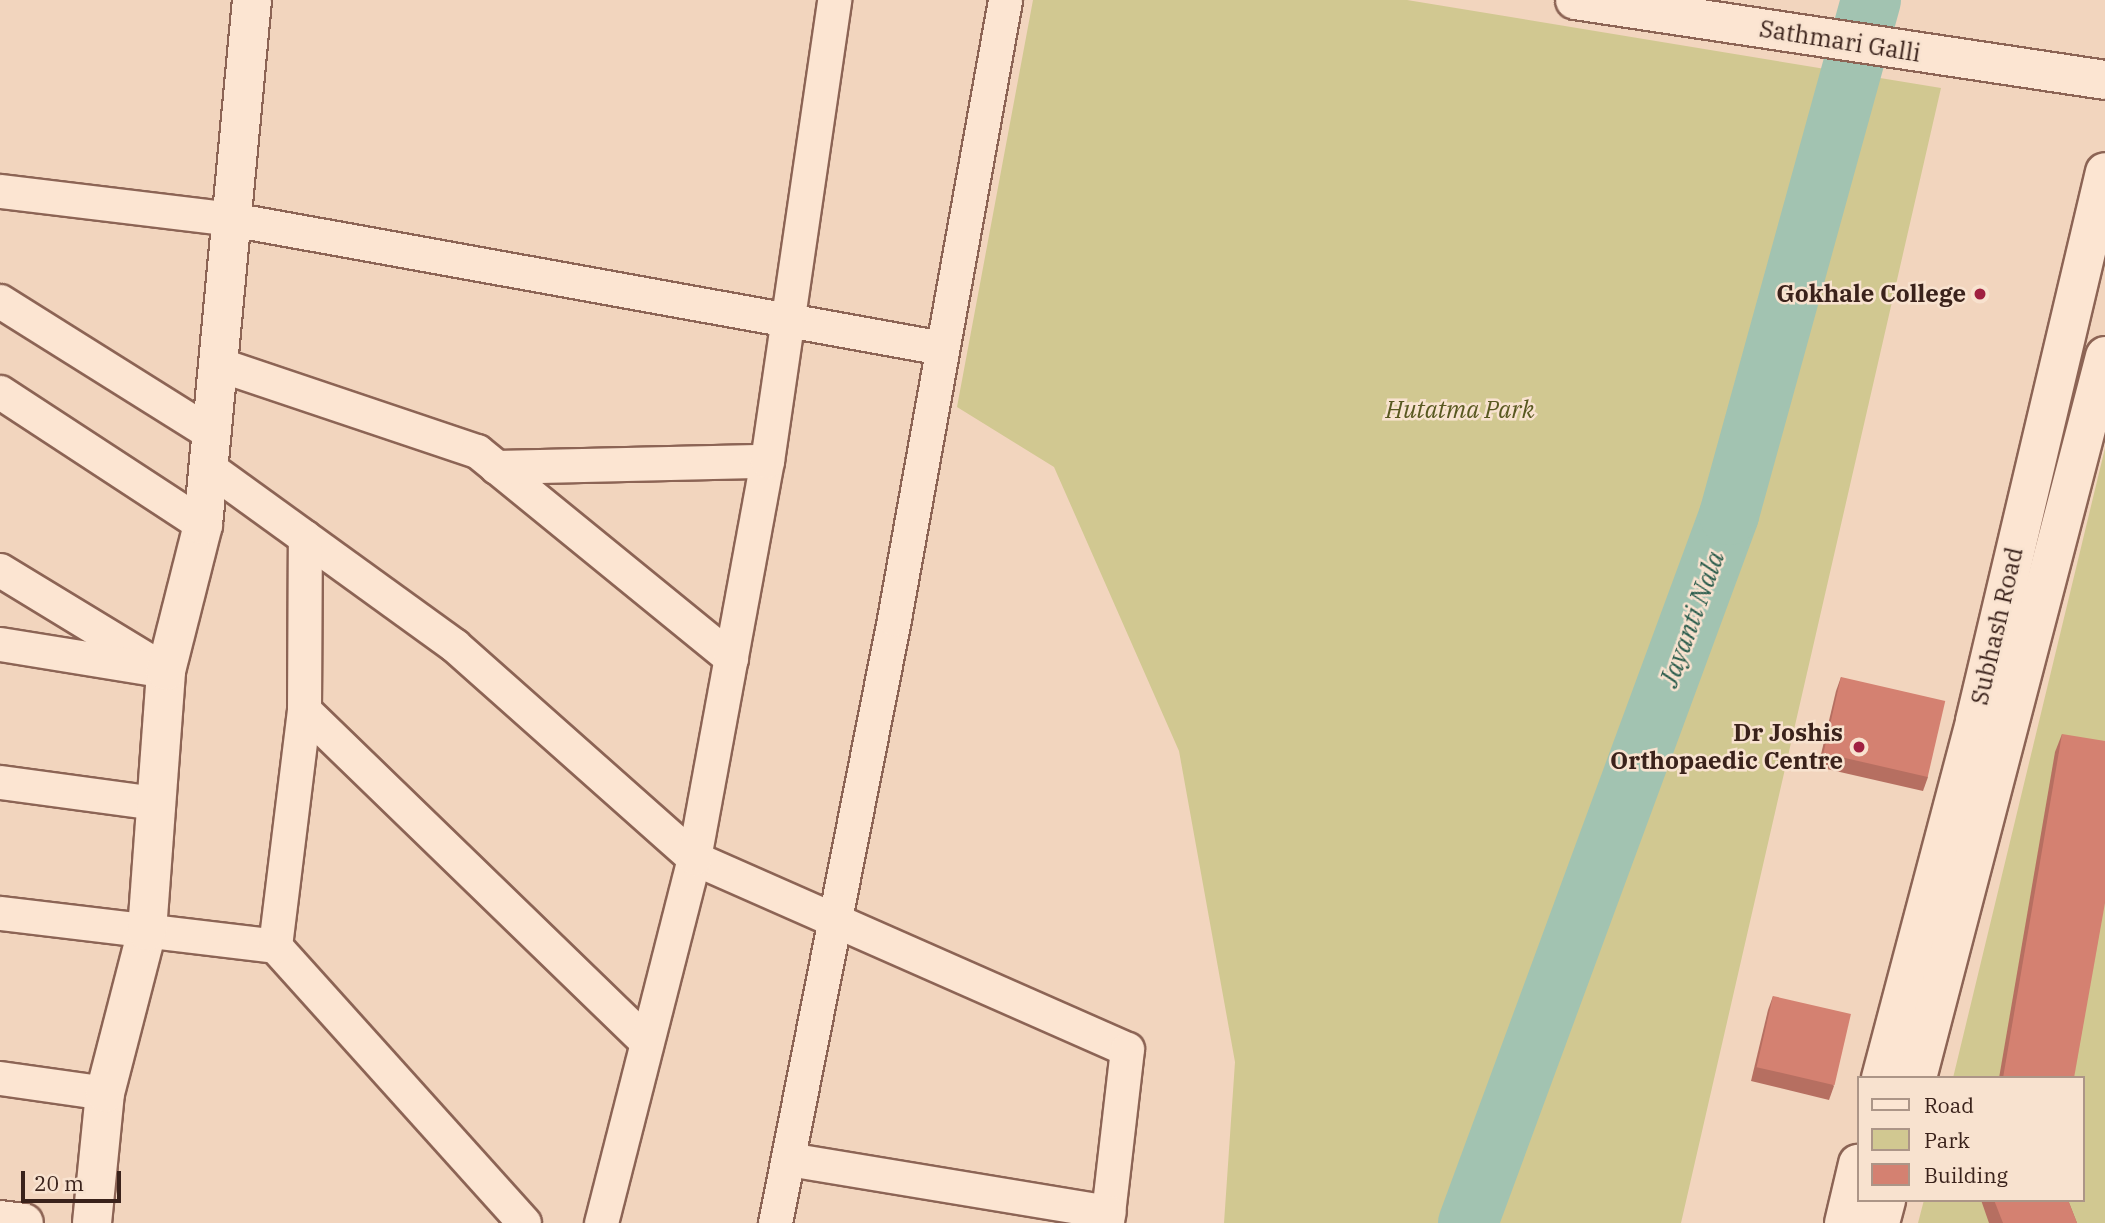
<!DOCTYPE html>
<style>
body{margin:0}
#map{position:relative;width:2105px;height:1223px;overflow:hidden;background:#f2d5be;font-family:"IBM Plex Serif",serif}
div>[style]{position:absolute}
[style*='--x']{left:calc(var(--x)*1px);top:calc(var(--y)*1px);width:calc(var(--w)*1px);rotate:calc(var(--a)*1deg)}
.green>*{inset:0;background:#d1c891}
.river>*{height:60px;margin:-30px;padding:0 30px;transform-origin:30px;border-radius:30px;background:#a2c3b1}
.roads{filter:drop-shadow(2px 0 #8c6455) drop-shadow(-2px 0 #8c6455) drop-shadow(0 2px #8c6455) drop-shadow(0 -2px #8c6455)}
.minor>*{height:33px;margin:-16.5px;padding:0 16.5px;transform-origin:16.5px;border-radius:16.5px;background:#fce5d2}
.tertiary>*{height:38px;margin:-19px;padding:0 19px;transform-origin:19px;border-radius:19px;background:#fce5d2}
.secondary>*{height:38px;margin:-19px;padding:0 19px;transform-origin:19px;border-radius:19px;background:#fce5d2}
.wall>*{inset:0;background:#b66f61}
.building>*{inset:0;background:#d48171;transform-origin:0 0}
.dots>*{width:19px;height:19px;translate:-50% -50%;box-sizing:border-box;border:4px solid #f8e2cf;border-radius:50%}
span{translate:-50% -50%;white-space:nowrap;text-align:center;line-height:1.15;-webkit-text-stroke:5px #f8e2cf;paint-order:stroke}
.street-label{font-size:24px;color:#3a221b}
.poi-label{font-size:24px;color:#3a221b;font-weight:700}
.right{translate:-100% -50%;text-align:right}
.park-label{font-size:24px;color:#585820;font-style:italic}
.water-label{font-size:26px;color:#295b4b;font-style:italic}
.legend{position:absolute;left:1857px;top:1076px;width:228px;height:126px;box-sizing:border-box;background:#f8e2cf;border:2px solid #ac9587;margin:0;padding:9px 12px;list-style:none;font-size:21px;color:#3a221b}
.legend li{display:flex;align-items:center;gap:14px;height:35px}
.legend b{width:35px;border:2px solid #ac9587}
.scale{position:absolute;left:21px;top:1171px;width:100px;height:32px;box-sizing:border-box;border:4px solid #3a221b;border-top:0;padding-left:9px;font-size:21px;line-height:24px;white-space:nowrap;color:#3a221b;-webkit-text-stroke:5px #f8e2cf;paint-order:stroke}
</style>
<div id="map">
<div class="green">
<div style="clip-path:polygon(1033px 0,1407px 0,1941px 88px,1681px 1223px,1224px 1223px,1235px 1062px,1179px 751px,1054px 467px,957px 407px)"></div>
<div style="clip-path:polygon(2105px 448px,2105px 1223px,1918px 1223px,1924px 1200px,2082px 1200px,2082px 1078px,1953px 1078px)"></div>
</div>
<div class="river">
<div style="--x:1468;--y:1223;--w:755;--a:-69.76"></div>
<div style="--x:1729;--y:515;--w:534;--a:-74.58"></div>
</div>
<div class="roads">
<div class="minor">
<div style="--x:0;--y:191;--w:233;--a:6.9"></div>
<div style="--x:231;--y:219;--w:723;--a:10.28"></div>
<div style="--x:0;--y:301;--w:250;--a:32.1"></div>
<div style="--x:218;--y:364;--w:273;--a:18.6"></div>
<div style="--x:477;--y:451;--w:328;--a:39.2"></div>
<div style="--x:0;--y:392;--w:243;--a:33.2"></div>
<div style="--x:208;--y:467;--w:304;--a:35.9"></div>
<div style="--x:454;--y:645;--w:321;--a:41.6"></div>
<div style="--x:694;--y:858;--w:473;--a:23.8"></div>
<div style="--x:1127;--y:1049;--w:175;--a:96.6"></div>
<div style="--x:496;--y:467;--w:271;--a:-1.3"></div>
<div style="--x:0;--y:570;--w:194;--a:31.3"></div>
<div style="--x:0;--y:644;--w:151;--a:9.2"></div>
<div style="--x:304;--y:710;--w:477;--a:44.1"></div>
<div style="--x:0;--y:782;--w:157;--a:7.7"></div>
<div style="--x:0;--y:913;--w:277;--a:6.8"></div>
<div style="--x:275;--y:946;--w:372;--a:48"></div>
<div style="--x:275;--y:946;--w:238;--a:-83"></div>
<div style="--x:304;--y:710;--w:173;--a:-89.7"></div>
<div style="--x:0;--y:1078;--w:106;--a:8.1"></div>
<div style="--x:788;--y:1159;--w:325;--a:9.4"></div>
<div style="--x:601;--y:1223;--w:377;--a:-75.7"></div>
<div style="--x:694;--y:858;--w:404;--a:-79.6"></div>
<div style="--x:767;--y:461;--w:466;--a:-81.7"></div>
<div style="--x:775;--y:1223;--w:616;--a:-78.85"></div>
<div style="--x:894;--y:619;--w:629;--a:-79.83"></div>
</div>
<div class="tertiary">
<div style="--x:1575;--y:0;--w:536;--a:8.58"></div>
<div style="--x:0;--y:1220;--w:24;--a:7"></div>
<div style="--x:92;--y:1223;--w:131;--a:-84.3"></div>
<div style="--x:105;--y:1093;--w:167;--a:-75.5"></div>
<div style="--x:147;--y:931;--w:261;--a:-85.8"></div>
<div style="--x:166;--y:671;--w:151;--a:-75.8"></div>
<div style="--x:203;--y:525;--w:527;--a:-84.67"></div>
</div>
<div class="secondary">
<div style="--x:1881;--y:1078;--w:369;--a:-75.2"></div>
<div style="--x:1975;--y:721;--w:564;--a:-76.68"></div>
<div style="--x:1917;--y:1078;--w:746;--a:-75.4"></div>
<div style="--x:1844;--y:1223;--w:61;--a:-76.7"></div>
<div style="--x:1880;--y:1223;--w:24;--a:-75"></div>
</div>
</div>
<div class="wall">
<div style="clip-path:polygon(1841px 677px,1928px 777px,1923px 791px,1818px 767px,1836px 691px)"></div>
<div style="clip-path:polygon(2062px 734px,2074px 1078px,1999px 1078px,2055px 752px)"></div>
<div style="clip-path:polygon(1773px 996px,1834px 1086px,1829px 1100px,1751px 1081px,1768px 1010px)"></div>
<div style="clip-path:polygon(1981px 1200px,2068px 1200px,2077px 1223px,1989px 1223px)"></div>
</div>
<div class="building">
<div style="left:1841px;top:677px;width:107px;height:78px;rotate:13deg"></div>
<div style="clip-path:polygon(2062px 734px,2105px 741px,2105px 903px,2074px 1078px,2003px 1078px)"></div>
<div style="left:1773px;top:996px;width:80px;height:73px;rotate:13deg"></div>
<div style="clip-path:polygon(1994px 1200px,2068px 1200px,2077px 1223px,2003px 1223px)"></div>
</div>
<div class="dots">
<div style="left:1980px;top:294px;background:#a02041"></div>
<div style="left:1859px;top:747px;background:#a02041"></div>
</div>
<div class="street-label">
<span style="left:1840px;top:41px;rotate:9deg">Sathmari Galli</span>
<span style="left:1997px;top:626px;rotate:-77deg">Subhash Road</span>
</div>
<div class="poi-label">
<span class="right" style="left:1966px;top:294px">Gokhale College</span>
<span class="right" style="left:1843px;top:747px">Dr Joshis<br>Orthopaedic Centre</span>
</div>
<div class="park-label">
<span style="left:1460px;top:410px">Hutatma Park</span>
</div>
<div class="water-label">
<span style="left:1692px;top:619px;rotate:-70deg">Jayanti Nala</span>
</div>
<ul class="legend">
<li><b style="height:9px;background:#fce5d2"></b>Road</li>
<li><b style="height:19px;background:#d1c891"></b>Park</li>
<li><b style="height:19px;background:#d48171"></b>Building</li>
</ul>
<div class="scale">20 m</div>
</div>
